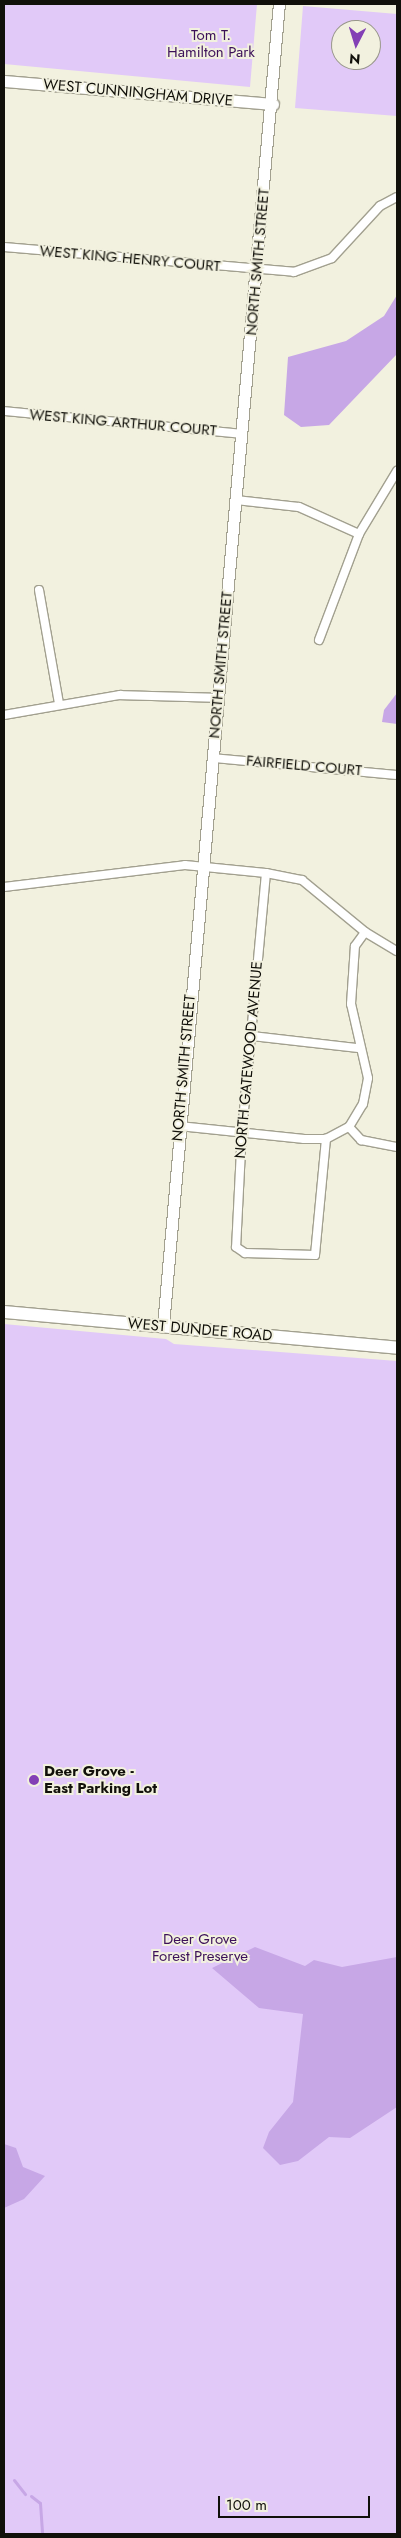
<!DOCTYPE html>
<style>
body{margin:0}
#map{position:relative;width:401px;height:2538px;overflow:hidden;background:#f2f1df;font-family:Jost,sans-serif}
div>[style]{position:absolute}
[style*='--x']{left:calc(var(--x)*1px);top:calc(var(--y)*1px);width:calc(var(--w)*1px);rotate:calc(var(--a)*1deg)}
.green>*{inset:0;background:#e1c9f8}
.water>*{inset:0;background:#c7a7e6}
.stream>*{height:3px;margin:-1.5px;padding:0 1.5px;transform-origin:1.5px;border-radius:1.5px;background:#c7a7e6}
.roads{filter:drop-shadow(1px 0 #a2a08f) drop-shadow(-1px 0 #a2a08f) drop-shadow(0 1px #a2a08f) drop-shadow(0 -1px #a2a08f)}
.street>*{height:8px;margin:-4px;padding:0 4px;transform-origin:4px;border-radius:4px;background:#fff}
.secondary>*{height:11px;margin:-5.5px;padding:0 5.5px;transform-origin:5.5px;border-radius:5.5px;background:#fff}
.primary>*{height:12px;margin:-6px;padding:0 6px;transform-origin:6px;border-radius:6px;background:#fff}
.dots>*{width:14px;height:14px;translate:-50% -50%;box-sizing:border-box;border:2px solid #f2f1df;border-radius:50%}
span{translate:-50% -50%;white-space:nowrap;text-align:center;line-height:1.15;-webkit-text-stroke:4px #f2f1df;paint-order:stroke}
.park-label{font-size:15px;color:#3c1059}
.street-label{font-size:15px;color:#11100a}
.poi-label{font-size:15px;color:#11100a;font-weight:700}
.left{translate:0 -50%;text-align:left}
.frame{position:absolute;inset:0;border:5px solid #11100a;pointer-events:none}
.north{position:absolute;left:331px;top:20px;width:50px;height:50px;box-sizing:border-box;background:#f2f1df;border:1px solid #98978a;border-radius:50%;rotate:185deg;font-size:14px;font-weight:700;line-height:20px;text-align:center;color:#11100a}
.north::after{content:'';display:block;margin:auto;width:18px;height:22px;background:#8340b5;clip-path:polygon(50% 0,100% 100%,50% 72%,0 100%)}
.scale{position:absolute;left:218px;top:2496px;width:152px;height:22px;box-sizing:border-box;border:2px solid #11100a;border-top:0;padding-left:6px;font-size:15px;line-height:18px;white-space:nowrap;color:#11100a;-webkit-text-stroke:4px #f2f1df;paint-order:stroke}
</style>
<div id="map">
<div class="green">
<div style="clip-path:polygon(4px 4px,257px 4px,250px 87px,4px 64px)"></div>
<div style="clip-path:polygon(evenodd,303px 6px,397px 14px,397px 116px,295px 108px,303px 6px,341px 30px,371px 30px,371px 60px,341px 60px,341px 30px)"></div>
<div style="clip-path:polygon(4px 1324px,166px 1339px,174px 1344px,397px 1361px,397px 2534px,4px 2534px)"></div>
</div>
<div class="water">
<div style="clip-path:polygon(397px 295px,397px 354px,329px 425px,301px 427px,284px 415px,288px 357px,346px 341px,384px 316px)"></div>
<div style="clip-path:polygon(397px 693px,397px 724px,382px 722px,384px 710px)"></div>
<div style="clip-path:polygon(255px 1947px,305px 1966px,314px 1960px,342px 1967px,397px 1957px,397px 2107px,350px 2138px,329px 2137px,298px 2161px,280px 2165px,263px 2148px,269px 2132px,293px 2102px,303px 2014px,259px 2008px,212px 1968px)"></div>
<div style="clip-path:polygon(4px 2144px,16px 2148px,23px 2167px,45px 2176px,24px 2199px,4px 2208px)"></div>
</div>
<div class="stream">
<div style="--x:14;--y:2480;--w:18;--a:52"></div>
<div style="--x:31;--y:2496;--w:11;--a:38"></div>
<div style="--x:40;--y:2503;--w:31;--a:86"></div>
</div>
<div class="roads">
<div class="street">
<div style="--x:4;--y:247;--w:291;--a:4.9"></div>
<div style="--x:294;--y:272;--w:40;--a:-20.2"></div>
<div style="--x:332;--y:258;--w:71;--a:-47.3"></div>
<div style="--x:380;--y:206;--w:19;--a:-28"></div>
<div style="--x:4;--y:411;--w:239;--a:5.5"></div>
<div style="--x:236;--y:500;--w:63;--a:6.3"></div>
<div style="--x:299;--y:507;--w:66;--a:24.2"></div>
<div style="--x:39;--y:590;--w:116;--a:80"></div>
<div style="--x:319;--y:640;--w:113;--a:-69.3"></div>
<div style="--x:359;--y:534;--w:74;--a:-58.9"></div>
<div style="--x:4;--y:715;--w:118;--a:-9.8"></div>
<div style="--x:120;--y:695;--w:99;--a:1.7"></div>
<div style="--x:213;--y:758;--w:183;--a:5.3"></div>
<div style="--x:266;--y:873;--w:258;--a:95.3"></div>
<div style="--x:242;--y:1130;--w:117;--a:92.9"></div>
<div style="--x:236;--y:1247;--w:11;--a:34"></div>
<div style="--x:245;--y:1253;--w:70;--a:1.6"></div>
<div style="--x:315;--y:1255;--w:117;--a:-84.6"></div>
<div style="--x:4;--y:887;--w:182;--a:-6.9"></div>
<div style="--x:185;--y:865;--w:81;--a:5.6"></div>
<div style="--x:266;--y:873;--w:37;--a:11"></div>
<div style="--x:302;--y:880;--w:82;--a:39.5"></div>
<div style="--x:365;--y:932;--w:37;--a:31"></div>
<div style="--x:252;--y:1036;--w:107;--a:6.5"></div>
<div style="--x:179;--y:1126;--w:126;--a:5.9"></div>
<div style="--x:304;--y:1139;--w:22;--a:0"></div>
<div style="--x:326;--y:1139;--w:26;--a:-28"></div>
<div style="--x:349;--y:1127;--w:27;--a:-59"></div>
<div style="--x:363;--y:1104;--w:26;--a:-79"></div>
<div style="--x:368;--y:1078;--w:76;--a:-102.9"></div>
<div style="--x:351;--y:1004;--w:58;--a:-86.1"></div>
<div style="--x:355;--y:946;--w:17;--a:-54"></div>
<div style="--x:349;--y:1127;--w:18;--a:47"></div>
<div style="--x:361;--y:1140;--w:37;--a:11"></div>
</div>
<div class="secondary">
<div style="--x:4;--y:81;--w:270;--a:4.9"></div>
<div style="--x:163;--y:1326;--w:1327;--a:-84.99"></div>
</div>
<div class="primary">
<div style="--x:4;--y:1312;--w:395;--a:5.2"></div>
</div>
</div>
<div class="dots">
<div style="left:34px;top:1780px;background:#8340b5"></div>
</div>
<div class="park-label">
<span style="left:211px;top:44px">Tom T.<br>Hamilton Park</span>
<span style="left:200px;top:1948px">Deer Grove<br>Forest Preserve</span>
</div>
<div class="street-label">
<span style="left:138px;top:93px;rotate:5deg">WEST CUNNINGHAM DRIVE</span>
<span style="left:130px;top:259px;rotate:5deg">WEST KING HENRY COURT</span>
<span style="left:258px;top:262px;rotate:-85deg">NORTH SMITH STREET</span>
<span style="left:123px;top:423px;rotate:5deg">WEST KING ARTHUR COURT</span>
<span style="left:221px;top:665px;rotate:-85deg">NORTH SMITH STREET</span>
<span style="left:304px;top:766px;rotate:5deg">FAIRFIELD COURT</span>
<span style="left:249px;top:1060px;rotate:-85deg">NORTH GATEWOOD AVENUE</span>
<span style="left:184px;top:1068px;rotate:-85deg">NORTH SMITH STREET</span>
<span style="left:200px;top:1330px;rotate:5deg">WEST DUNDEE ROAD</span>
</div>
<div class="poi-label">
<span class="left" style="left:44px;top:1780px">Deer Grove -<br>East Parking Lot</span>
</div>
<div class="frame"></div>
<div class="north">N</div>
<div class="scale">100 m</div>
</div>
